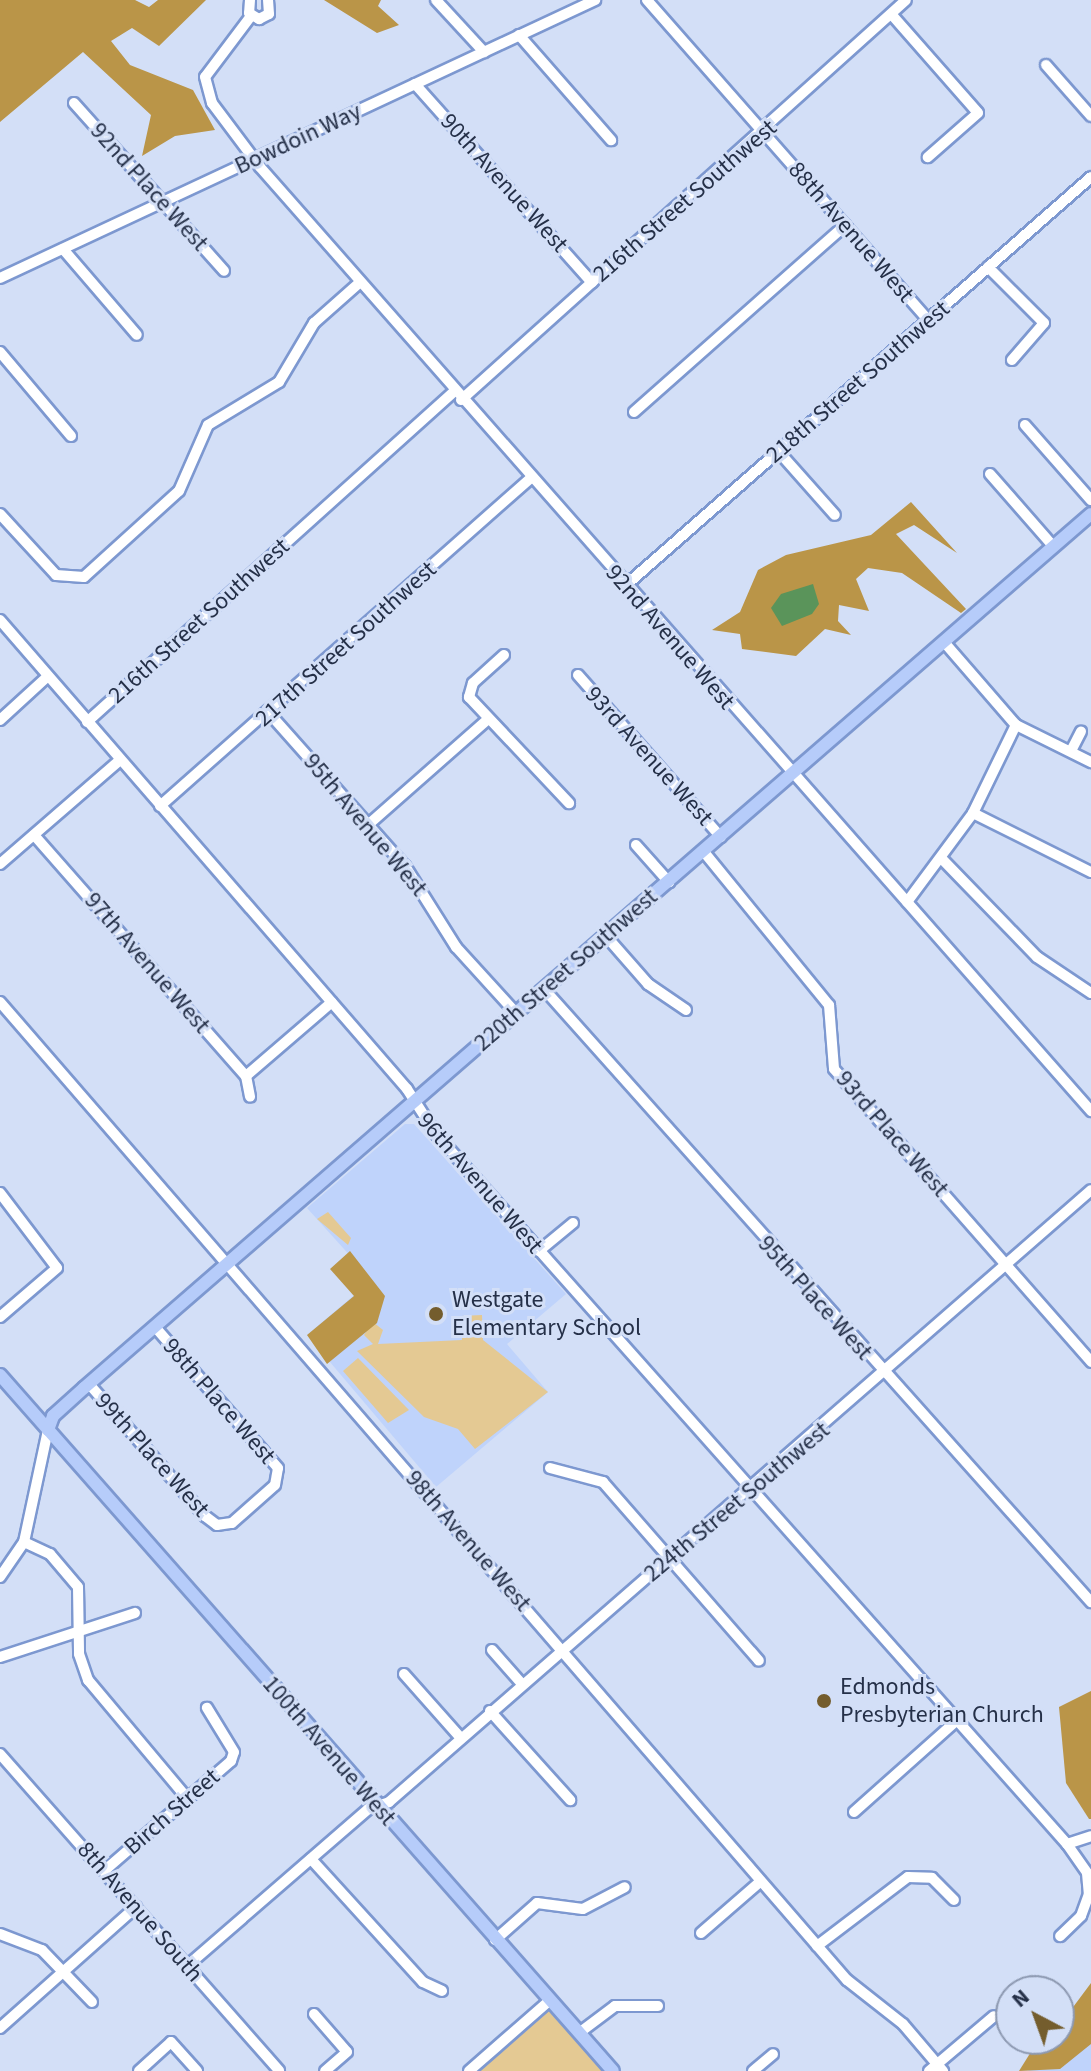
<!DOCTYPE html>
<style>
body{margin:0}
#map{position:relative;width:1091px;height:2071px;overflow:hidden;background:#d3dff7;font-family:"Source Sans 3",sans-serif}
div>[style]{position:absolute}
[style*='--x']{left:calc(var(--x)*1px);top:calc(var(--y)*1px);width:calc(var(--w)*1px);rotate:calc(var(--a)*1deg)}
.built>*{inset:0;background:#bfd3fb}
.green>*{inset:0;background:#e4c993}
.forest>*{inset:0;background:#ba9548}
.water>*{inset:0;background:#5a945a}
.roads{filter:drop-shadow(2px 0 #7d98d0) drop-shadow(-2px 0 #7d98d0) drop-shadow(0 2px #7d98d0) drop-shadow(0 -2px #7d98d0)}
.minor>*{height:10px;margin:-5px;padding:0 5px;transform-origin:5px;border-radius:5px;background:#fff}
.major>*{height:12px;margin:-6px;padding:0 6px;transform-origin:6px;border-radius:6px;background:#b6ccfa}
.dots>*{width:22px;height:22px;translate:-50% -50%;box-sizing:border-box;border:4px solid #d3dff7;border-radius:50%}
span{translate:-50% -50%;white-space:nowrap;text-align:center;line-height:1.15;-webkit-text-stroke:6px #d3dff7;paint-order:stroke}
.street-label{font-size:24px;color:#253048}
.poi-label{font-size:24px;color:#253048}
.left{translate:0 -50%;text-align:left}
.north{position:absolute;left:995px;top:1975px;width:80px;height:80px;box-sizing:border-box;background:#d3dff7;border:2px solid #8d99b1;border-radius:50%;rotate:319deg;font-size:22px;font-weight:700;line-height:32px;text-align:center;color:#253048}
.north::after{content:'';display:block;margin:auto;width:28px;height:36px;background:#745d2d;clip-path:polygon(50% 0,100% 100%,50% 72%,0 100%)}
</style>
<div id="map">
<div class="built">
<div style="clip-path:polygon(405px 1124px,414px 1124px,566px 1294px,507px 1344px,548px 1392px,436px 1487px,307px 1335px,372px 1280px,307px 1208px)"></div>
<div style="clip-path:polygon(1091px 2001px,1091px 2071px,1028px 2071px,1080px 2023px)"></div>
</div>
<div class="green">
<div style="clip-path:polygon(328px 1212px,351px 1238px,348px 1245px,317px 1219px)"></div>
<div style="clip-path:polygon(482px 1315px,483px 1340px,548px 1392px,475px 1449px,458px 1429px,424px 1417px,357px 1351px,373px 1344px,364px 1335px,373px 1322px,383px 1330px,378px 1344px,462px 1340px,461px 1316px)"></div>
<div style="clip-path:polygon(358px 1358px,409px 1410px,388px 1423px,343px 1371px)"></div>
<div style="clip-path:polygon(549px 2001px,612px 2071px,469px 2071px)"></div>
</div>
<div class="forest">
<div style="clip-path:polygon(0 0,135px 0,149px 7px,158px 0,206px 0,159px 46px,132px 28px,111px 41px,130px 65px,193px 90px,215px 130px,175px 136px,142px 156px,151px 115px,83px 52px,0 122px)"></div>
<div style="clip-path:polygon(324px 0,381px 0,378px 6px,399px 25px,377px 33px)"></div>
<div style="clip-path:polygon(911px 502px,957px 553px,914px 525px,896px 534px,966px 609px,961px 613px,902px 573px,868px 568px,856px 579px,869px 611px,839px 605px,838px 621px,851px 635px,825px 629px,796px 656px,742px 649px,740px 634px,712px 630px,740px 612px,758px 570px,786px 555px,871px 535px)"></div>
<div style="clip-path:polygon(350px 1251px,385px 1296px,377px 1323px,327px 1364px,307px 1335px,354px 1296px,330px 1269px)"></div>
<div style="clip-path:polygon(1091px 1691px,1091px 1819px,1089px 1819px,1066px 1783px,1059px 1707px)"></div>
<div style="clip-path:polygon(1091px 1983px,1091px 2044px,1060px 2069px,1019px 2071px,1039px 2039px,1059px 2039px,1059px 2026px)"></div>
</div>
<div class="water">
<div style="clip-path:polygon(813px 584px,819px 604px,812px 614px,782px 626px,771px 608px,781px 594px)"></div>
</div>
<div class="roads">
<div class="minor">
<div style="--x:250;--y:0;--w:13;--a:94"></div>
<div style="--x:249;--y:13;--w:12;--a:31"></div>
<div style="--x:259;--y:19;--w:11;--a:-27"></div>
<div style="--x:269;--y:14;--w:14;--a:-94"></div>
<div style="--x:436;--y:0;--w:71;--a:47.3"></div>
<div style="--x:647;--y:0;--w:426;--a:48.7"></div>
<div style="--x:892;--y:15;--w:130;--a:48.7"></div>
<div style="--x:978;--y:113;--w:67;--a:138.7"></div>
<div style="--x:251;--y:16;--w:76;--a:127"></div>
<div style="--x:205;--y:77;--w:27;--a:75"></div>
<div style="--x:212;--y:103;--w:80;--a:53.1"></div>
<div style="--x:260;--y:167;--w:1258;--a:48.64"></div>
<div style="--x:519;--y:35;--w:140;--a:48.8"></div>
<div style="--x:1046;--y:65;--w:68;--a:48.6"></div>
<div style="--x:415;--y:84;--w:266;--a:48.3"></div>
<div style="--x:74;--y:103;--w:225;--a:48.2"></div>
<div style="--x:63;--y:249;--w:113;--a:49.3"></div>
<div style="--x:988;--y:267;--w:79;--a:45"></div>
<div style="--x:1044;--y:323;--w:49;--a:130.9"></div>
<div style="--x:0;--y:278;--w:657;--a:-25.04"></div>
<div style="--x:0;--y:352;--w:110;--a:49.8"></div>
<div style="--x:461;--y:400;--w:598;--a:-41.95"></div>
<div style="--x:634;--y:412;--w:282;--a:-41.5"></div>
<div style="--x:1025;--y:425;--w:100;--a:48.7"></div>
<div style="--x:779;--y:452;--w:84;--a:48.4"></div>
<div style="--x:990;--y:474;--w:96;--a:48.8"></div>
<div style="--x:0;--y:514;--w:83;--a:47.4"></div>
<div style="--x:56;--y:575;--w:28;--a:4"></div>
<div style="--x:84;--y:577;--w:128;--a:-42.2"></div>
<div style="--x:179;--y:491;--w:72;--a:-66.3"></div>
<div style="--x:208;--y:425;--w:83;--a:-31.2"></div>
<div style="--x:279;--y:382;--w:69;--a:-59.3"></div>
<div style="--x:314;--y:323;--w:60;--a:-41.6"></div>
<div style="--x:625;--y:586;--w:620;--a:-41.27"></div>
<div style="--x:0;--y:620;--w:621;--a:49.05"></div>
<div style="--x:407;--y:1089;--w:54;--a:57.2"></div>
<div style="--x:436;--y:1134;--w:950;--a:48.37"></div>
<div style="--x:1067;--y:1844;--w:35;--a:55"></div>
<div style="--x:1087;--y:1873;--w:21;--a:85"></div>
<div style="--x:1089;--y:1894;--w:23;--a:110"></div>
<div style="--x:1081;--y:1916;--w:29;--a:136"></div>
<div style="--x:944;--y:642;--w:110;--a:49.1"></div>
<div style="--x:1016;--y:725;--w:84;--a:26.3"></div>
<div style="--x:504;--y:655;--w:42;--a:137.9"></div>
<div style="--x:473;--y:683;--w:15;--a:106"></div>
<div style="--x:469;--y:697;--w:146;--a:46.7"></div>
<div style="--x:578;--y:675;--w:216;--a:48.6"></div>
<div style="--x:269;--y:713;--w:205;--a:48.4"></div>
<div style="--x:405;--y:866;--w:96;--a:57.8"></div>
<div style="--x:456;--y:947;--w:89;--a:47.7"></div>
<div style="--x:0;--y:720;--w:65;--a:-42.5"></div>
<div style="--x:87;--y:722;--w:494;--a:-42"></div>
<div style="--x:1071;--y:751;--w:22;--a:-63"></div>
<div style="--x:160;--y:806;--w:494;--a:-41.5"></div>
<div style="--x:973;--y:813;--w:132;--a:26.6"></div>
<div style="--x:369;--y:824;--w:157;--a:-41.4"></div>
<div style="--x:34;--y:835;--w:321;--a:48.7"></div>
<div style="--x:246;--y:1076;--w:21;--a:79"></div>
<div style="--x:636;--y:845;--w:50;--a:48.3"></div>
<div style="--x:704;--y:852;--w:198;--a:50.8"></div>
<div style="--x:829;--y:1005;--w:64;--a:85.5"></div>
<div style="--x:834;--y:1069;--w:390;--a:48.7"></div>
<div style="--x:943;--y:860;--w:135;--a:45.9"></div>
<div style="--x:1037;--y:957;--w:65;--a:33.7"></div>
<div style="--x:0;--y:864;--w:159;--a:-40.9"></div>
<div style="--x:907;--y:902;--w:111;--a:-53.4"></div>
<div style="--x:973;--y:813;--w:98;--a:-64"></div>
<div style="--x:606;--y:936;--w:64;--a:48.8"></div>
<div style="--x:648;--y:984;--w:46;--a:34.4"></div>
<div style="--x:544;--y:989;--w:822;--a:48.26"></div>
<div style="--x:0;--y:1002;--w:1294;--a:49.11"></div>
<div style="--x:847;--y:1980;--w:71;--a:38.2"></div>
<div style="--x:903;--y:2024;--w:62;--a:49.6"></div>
<div style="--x:246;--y:1076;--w:113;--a:-40.7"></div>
<div style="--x:0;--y:1193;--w:94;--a:52.8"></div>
<div style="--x:57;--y:1268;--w:75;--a:139.3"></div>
<div style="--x:539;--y:1251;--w:44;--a:-39.5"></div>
<div style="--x:89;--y:1384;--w:176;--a:48.7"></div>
<div style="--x:205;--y:1516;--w:15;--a:37"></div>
<div style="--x:217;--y:1525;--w:15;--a:-8"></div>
<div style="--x:232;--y:1523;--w:57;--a:-41.5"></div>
<div style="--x:275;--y:1485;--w:17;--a:-80"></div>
<div style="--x:278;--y:1468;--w:187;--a:-131.1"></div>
<div style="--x:550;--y:1468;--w:55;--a:14.8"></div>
<div style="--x:603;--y:1482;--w:237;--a:48.9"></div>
<div style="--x:24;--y:1542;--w:29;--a:25"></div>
<div style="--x:50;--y:1554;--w:43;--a:49.7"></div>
<div style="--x:78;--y:1587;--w:67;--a:89.1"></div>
<div style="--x:79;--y:1654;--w:28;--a:71"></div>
<div style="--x:88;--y:1680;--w:155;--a:50"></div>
<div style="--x:0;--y:1577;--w:42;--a:-55.6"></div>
<div style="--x:24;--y:1542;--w:115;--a:-77.9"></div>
<div style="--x:492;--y:1650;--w:45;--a:48.6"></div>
<div style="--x:0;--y:1657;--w:142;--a:-18.1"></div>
<div style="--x:404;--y:1674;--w:84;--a:48.4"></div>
<div style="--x:490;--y:1711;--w:120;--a:48"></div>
<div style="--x:0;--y:1754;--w:422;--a:48.6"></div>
<div style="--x:854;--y:1812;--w:137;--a:-41.7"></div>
<div style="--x:1067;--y:1844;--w:25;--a:-18"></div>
<div style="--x:311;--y:1859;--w:166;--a:47.7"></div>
<div style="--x:423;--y:1982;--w:21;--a:25"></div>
<div style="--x:104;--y:1871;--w:168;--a:-40.9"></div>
<div style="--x:231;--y:1761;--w:9;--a:-72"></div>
<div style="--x:234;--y:1752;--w:52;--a:-121.5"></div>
<div style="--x:701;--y:1933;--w:79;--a:-40.9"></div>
<div style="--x:0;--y:1934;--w:45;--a:20.9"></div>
<div style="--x:42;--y:1950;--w:72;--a:46.1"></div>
<div style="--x:495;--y:1940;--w:56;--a:-41.4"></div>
<div style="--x:537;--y:1903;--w:46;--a:7.4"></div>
<div style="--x:583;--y:1909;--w:47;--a:-27.6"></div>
<div style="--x:817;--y:1946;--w:114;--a:-37.2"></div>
<div style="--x:908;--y:1877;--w:24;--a:2"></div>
<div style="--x:932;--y:1878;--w:31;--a:45"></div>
<div style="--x:187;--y:1966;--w:240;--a:-40.9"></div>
<div style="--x:368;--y:1809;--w:22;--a:-18"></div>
<div style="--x:389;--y:1802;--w:931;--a:-41.08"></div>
<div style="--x:314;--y:2014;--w:50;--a:49"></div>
<div style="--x:347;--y:2052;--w:29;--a:139"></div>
<div style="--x:0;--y:2028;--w:182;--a:-41.7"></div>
<div style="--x:579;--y:2033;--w:45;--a:-36.9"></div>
<div style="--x:615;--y:2006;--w:43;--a:0"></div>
<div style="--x:139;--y:2071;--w:43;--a:-42.2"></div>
<div style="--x:171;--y:2042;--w:39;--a:48"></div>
<div style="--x:469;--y:2071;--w:106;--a:-41.2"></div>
<div style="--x:753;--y:2071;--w:26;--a:-40"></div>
<div style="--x:929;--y:2071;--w:85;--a:-40.2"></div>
</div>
<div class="major">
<div style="--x:0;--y:1375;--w:927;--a:48.63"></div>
<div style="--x:48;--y:1430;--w:15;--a:-70"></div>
<div style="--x:53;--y:1416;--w:42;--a:-42.1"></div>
<div style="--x:84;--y:1388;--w:1333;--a:-40.96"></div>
</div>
</div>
<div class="dots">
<div style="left:436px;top:1314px;background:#745d2d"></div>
<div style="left:824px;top:1701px;background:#745d2d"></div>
</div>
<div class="street-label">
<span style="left:298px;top:139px;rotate:-25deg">Bowdoin Way</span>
<span style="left:504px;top:183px;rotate:48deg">90th Avenue West</span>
<span style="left:149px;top:187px;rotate:48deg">92nd Place West</span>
<span style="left:685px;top:201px;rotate:-41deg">216th Street Southwest</span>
<span style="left:851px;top:232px;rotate:49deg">88th Avenue West</span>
<span style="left:858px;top:382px;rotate:-41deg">218th Street Southwest</span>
<span style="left:199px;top:621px;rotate:-42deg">216th Street Southwest</span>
<span style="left:670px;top:637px;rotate:49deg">92nd Avenue West</span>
<span style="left:346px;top:644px;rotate:-42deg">217th Street Southwest</span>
<span style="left:649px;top:756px;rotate:48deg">93rd Avenue West</span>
<span style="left:365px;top:825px;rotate:50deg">95th Avenue West</span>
<span style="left:147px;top:963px;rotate:49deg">97th Avenue West</span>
<span style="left:566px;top:970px;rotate:-41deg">220th Street Southwest</span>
<span style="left:892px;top:1134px;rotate:49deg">93rd Place West</span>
<span style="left:480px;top:1183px;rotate:49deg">96th Avenue West</span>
<span style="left:815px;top:1298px;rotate:48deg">95th Place West</span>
<span style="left:219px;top:1401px;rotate:49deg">98th Place West</span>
<span style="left:152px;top:1455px;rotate:48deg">99th Place West</span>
<span style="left:737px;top:1502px;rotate:-40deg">224th Street Southwest</span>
<span style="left:468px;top:1541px;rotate:49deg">98th Avenue West</span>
<span style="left:329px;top:1751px;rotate:49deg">100th Avenue West</span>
<span style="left:172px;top:1812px;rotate:-41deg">Birch Street</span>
<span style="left:140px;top:1912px;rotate:49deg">8th Avenue South</span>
</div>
<div class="poi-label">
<span class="left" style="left:452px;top:1314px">Westgate<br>Elementary School</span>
<span class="left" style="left:840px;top:1701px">Edmonds<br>Presbyterian Church</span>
</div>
<div class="north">N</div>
</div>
